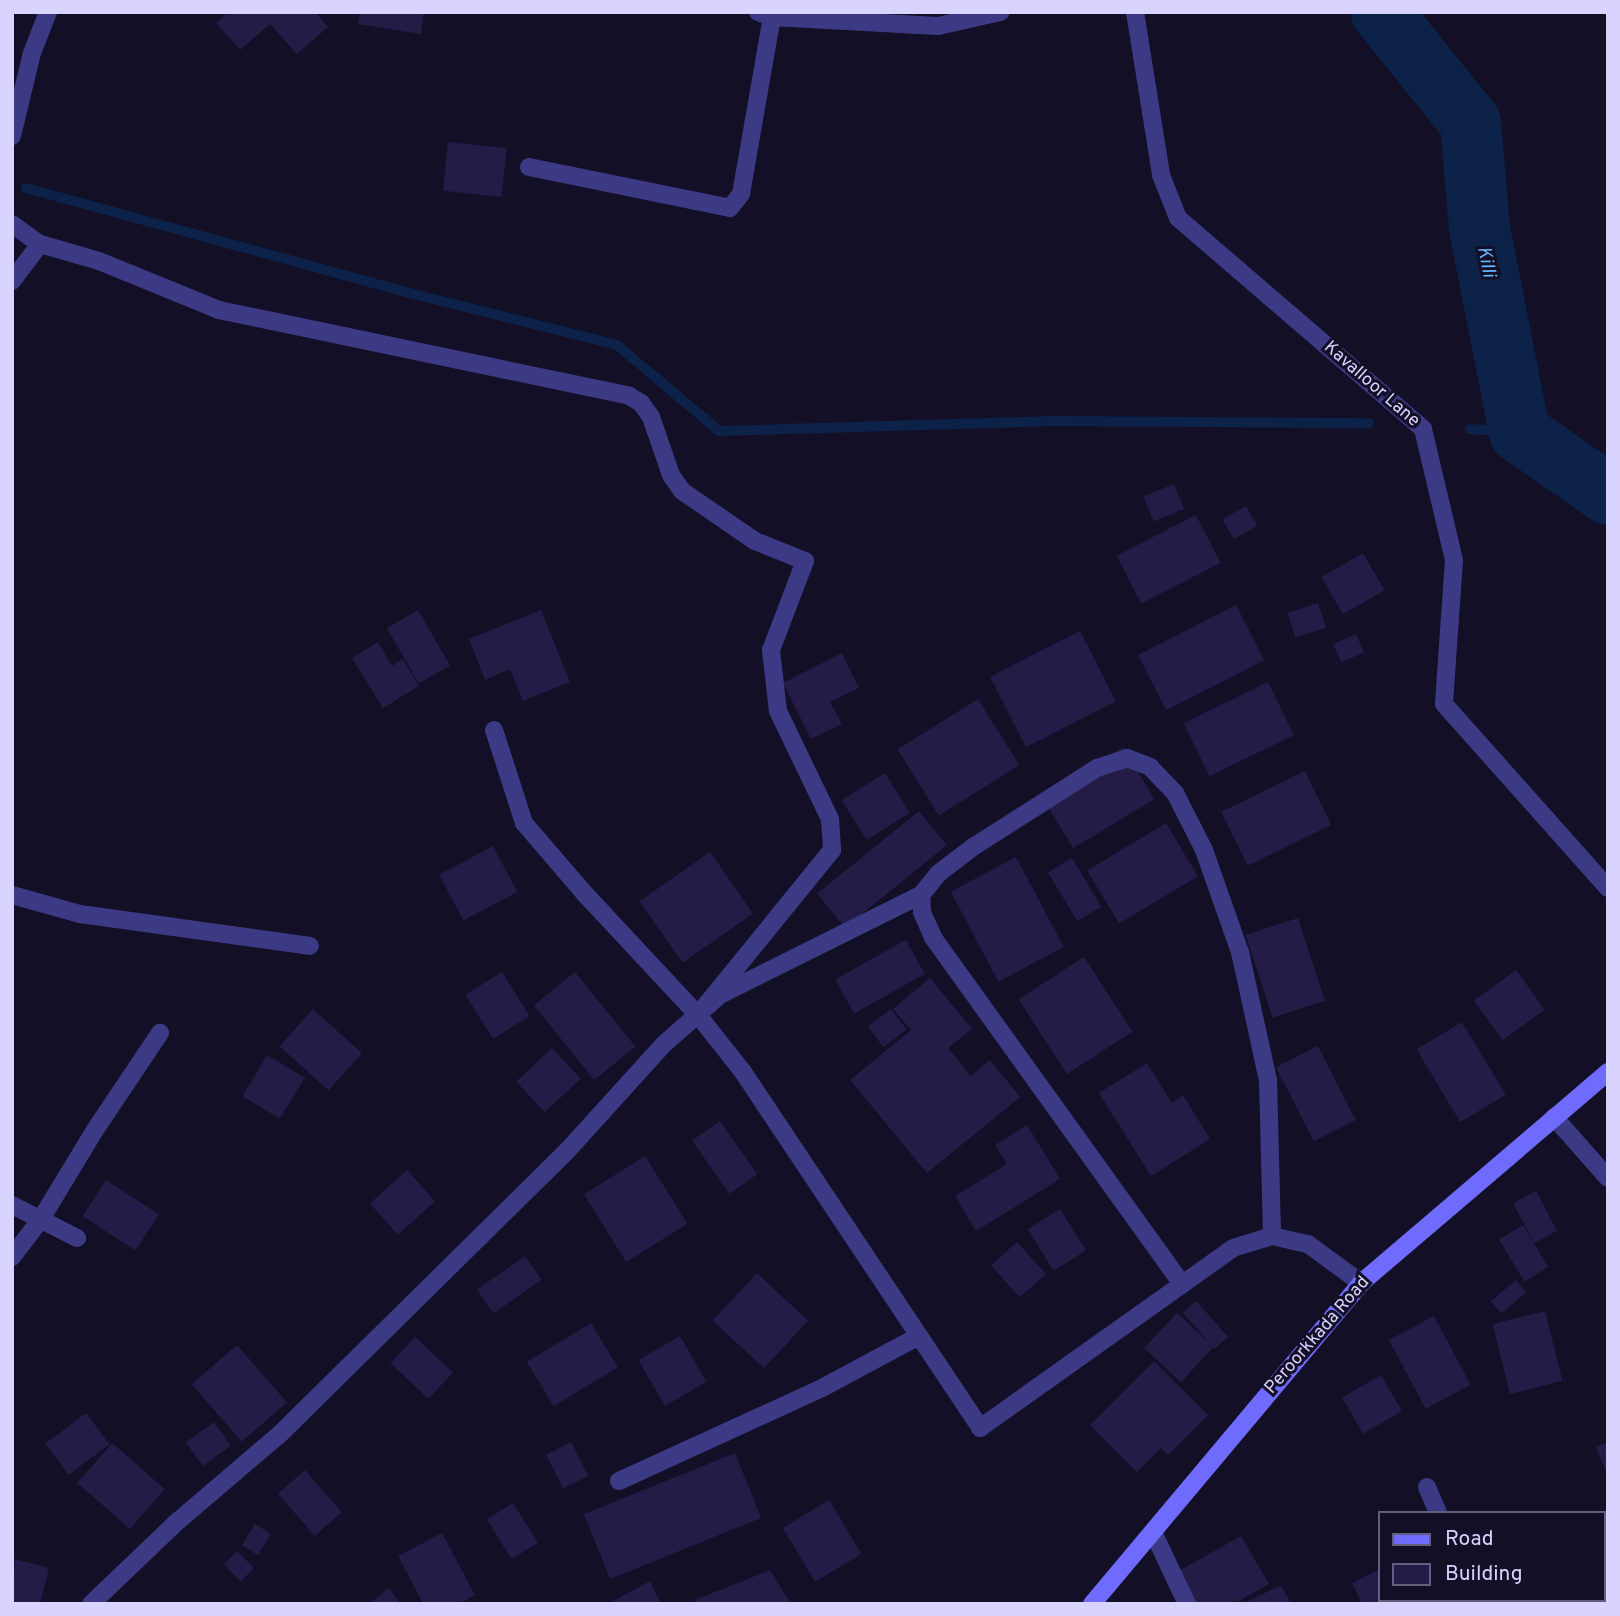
<!DOCTYPE html>
<style>
body{margin:0}
#map{position:relative;width:1620px;height:1616px;overflow:hidden;background:#130f26;font-family:Overpass,sans-serif}
div>[style]{position:absolute}
[style*='--x']{left:calc(var(--x)*1px);top:calc(var(--y)*1px);width:calc(var(--w)*1px);rotate:calc(var(--a)*1deg)}
.stream>*{height:10px;margin:-5px;padding:0 5px;transform-origin:5px;border-radius:5px;background:#0c2248}
.river>*{height:61px;margin:-30.5px;padding:0 30.5px;transform-origin:30.5px;border-radius:30.5px;background:#0c2248}
.building>*{inset:0;background:#241b47;transform-origin:0 0}
.lane>*{height:18px;margin:-9px;padding:0 9px;transform-origin:9px;border-radius:9px;background:#3d3a85}
.street>*{height:18px;margin:-9px;padding:0 9px;transform-origin:9px;border-radius:9px;background:#3d3a85}
.secondary>*{height:18px;margin:-9px;padding:0 9px;transform-origin:9px;border-radius:9px;background:#6f6bff}
span{translate:-50% -50%;white-space:nowrap;text-align:center;line-height:1.15;-webkit-text-stroke:6px #130f26;paint-order:stroke}
.street-label{font-size:18px;color:#d9d4ff}
.water-label{font-size:19px;color:#62b6ff;font-style:italic}
.frame{position:absolute;inset:0;border:14px solid #d9d4ff;pointer-events:none}
.legend{position:absolute;left:1378px;top:1511px;width:228px;height:91px;box-sizing:border-box;background:#130f26;border:2px solid #625e7d;margin:0;padding:9px 12px;list-style:none;font-size:21px;color:#d9d4ff}
.legend li{display:flex;align-items:center;gap:14px;height:35px}
.legend b{width:35px;border:2px solid #625e7d}
</style>
<div id="map">
<div class="stream">
<div style="--x:26;--y:188;--w:401;--a:15.3"></div>
<div style="--x:413;--y:294;--w:210;--a:14"></div>
<div style="--x:617;--y:345;--w:133;--a:40.1"></div>
<div style="--x:719;--y:431;--w:335;--a:-1.7"></div>
<div style="--x:1054;--y:421;--w:315;--a:0.4"></div>
<div style="--x:1470;--y:429;--w:49;--a:3.5"></div>
</div>
<div class="river">
<div style="--x:1381;--y:12;--w:141;--a:51"></div>
<div style="--x:1470;--y:122;--w:106;--a:85.1"></div>
<div style="--x:1479;--y:228;--w:208;--a:78.9"></div>
<div style="--x:1519;--y:432;--w:108;--a:34.9"></div>
</div>
<div class="building">
<div style="clip-path:polygon(228px 12px,315px 12px,328px 27px,297px 54px,270px 24px,240px 50px,216px 23px)"></div>
<div style="clip-path:polygon(360px 12px,424px 12px,421px 34px,358px 24px)"></div>
<div style="left:448px;top:142px;width:59px;height:49px;rotate:6deg"></div>
<div style="left:1174px;top:484px;width:27px;height:33px;rotate:68deg"></div>
<div style="left:1246px;top:506px;width:23px;height:27px;rotate:61deg"></div>
<div style="left:1196px;top:515px;width:54px;height:89px;rotate:63deg"></div>
<div style="left:1363px;top:553px;width:43px;height:48px;rotate:60deg"></div>
<div style="left:1318px;top:603px;width:26px;height:32px;rotate:72deg"></div>
<div style="left:1236px;top:605px;width:62px;height:110px;rotate:63deg"></div>
<div style="left:418px;top:610px;width:64px;height:36px;rotate:60deg"></div>
<div style="clip-path:polygon(541px 610px,570px 682px,523px 701px,510px 669px,485px 680px,469px 639px)"></div>
<div style="left:1080px;top:631px;width:79px;height:101px;rotate:63deg"></div>
<div style="left:1356px;top:634px;width:20px;height:25px;rotate:66deg"></div>
<div style="clip-path:polygon(378px 642px,392px 666px,403px 659px,419px 686px,383px 708px,352px 658px)"></div>
<div style="clip-path:polygon(842px 653px,859px 688px,830px 702px,842px 724px,811px 739px,783px 683px)"></div>
<div style="left:1268px;top:682px;width:59px;height:94px;rotate:64deg"></div>
<div style="left:978px;top:699px;width:78px;height:95px;rotate:58deg"></div>
<div style="left:1123px;top:747px;width:61px;height:95px;rotate:59deg"></div>
<div style="left:1305px;top:771px;width:60px;height:93px;rotate:64deg"></div>
<div style="left:885px;top:773px;width:47px;height:51px;rotate:58deg"></div>
<div style="left:919px;top:811px;width:44px;height:131px;rotate:51deg"></div>
<div style="left:1166px;top:823px;width:62px;height:92px;rotate:59deg"></div>
<div style="left:493px;top:846px;width:52px;height:61px;rotate:62deg"></div>
<div style="left:710px;top:852px;width:75px;height:86px;rotate:55deg"></div>
<div style="left:1016px;top:857px;width:102px;height:74px;rotate:62deg"></div>
<div style="left:1072px;top:858px;width:57px;height:28px;rotate:59deg"></div>
<div style="left:1298px;top:918px;width:87px;height:55px;rotate:72deg"></div>
<div style="left:906px;top:940px;width:39px;height:81px;rotate:61deg"></div>
<div style="left:1084px;top:957px;width:89px;height:78px;rotate:57deg"></div>
<div style="left:1516px;top:970px;width:49px;height:52px;rotate:54deg"></div>
<div style="left:502px;top:972px;width:52px;height:43px;rotate:58deg"></div>
<div style="left:575px;top:972px;width:96px;height:53px;rotate:51deg"></div>
<div style="clip-path:polygon(930px 978px,972px 1029px,948px 1048px,971px 1076px,990px 1060px,1020px 1097px,927px 1173px,850px 1080px,911px 1030px,893px 1009px)"></div>
<div style="left:313px;top:1009px;width:66px;height:50px;rotate:42deg"></div>
<div style="left:891px;top:1009px;width:26px;height:29px;rotate:53deg"></div>
<div style="left:1462px;top:1022px;width:85px;height:53px;rotate:59deg"></div>
<div style="left:1318px;top:1046px;width:83px;height:47px;rotate:63deg"></div>
<div style="left:552px;top:1048px;width:42px;height:49px;rotate:47deg"></div>
<div style="left:267px;top:1055px;width:44px;height:48px;rotate:31deg"></div>
<div style="clip-path:polygon(1147px 1063px,1172px 1103px,1183px 1095px,1210px 1139px,1151px 1176px,1099px 1093px)"></div>
<div style="left:720px;top:1121px;width:65px;height:34px;rotate:55deg"></div>
<div style="clip-path:polygon(1027px 1125px,1060px 1179px,976px 1231px,955px 1196px,1007px 1164px,995px 1145px)"></div>
<div style="left:645px;top:1156px;width:80px;height:72px;rotate:58deg"></div>
<div style="left:407px;top:1170px;width:42px;height:50px;rotate:48deg"></div>
<div style="left:106px;top:1180px;width:63px;height:43px;rotate:33deg"></div>
<div style="left:1536px;top:1191px;width:45px;height:26px;rotate:62deg"></div>
<div style="left:1060px;top:1209px;width:49px;height:38px;rotate:58deg"></div>
<div style="left:1523px;top:1225px;width:49px;height:28px;rotate:59deg"></div>
<div style="left:1017px;top:1242px;width:43px;height:35px;rotate:48deg"></div>
<div style="left:525px;top:1256px;width:29px;height:59px;rotate:55deg"></div>
<div style="left:757px;top:1273px;width:70px;height:65px;rotate:43deg"></div>
<div style="left:1516px;top:1280px;width:16px;height:33px;rotate:50deg"></div>
<div style="left:1196px;top:1301px;width:48px;height:18px;rotate:48deg"></div>
<div style="left:1545px;top:1311px;width:72px;height:54px;rotate:76deg"></div>
<div style="left:1177px;top:1313px;width:50px;height:48px;rotate:43deg"></div>
<div style="left:1434px;top:1316px;width:78px;height:51px;rotate:62deg"></div>
<div style="left:591px;top:1323px;width:52px;height:75px;rotate:59deg"></div>
<div style="left:680px;top:1336px;width:53px;height:48px;rotate:60deg"></div>
<div style="left:415px;top:1337px;width:52px;height:36px;rotate:43deg"></div>
<div style="left:237px;top:1345px;width:76px;height:60px;rotate:49deg"></div>
<div style="clip-path:polygon(1154px 1361px,1208px 1415px,1168px 1455px,1161px 1448px,1137px 1472px,1090px 1425px)"></div>
<div style="left:1381px;top:1375px;width:42px;height:45px;rotate:60deg"></div>
<div style="left:86px;top:1413px;width:39px;height:51px;rotate:53deg"></div>
<div style="left:214px;top:1422px;width:29px;height:35px;rotate:54deg"></div>
<div style="left:571px;top:1442px;width:38px;height:28px;rotate:63deg"></div>
<div style="clip-path:polygon(1608px 1442px,1608px 1468px,1605px 1469px,1596px 1447px)"></div>
<div style="left:112px;top:1443px;width:70px;height:53px;rotate:41deg"></div>
<div style="left:735px;top:1453px;width:70px;height:163px;rotate:68deg"></div>
<div style="left:305px;top:1470px;width:56px;height:36px;rotate:49deg"></div>
<div style="left:829px;top:1500px;width:63px;height:54px;rotate:59deg"></div>
<div style="left:513px;top:1503px;width:47px;height:31px;rotate:58deg"></div>
<div style="left:255px;top:1524px;width:19px;height:25px;rotate:32deg"></div>
<div style="clip-path:polygon(442px 1533px,475px 1595px,458px 1604px,423px 1604px,398px 1556px)"></div>
<div style="clip-path:polygon(1241px 1536px,1269px 1584px,1234px 1604px,1195px 1604px,1177px 1572px)"></div>
<div style="left:237px;top:1551px;width:24px;height:19px;rotate:45deg"></div>
<div style="clip-path:polygon(15px 1559px,49px 1568px,40px 1604px,12px 1604px)"></div>
<div style="clip-path:polygon(1380px 1569px,1380px 1600px,1439px 1600px,1441px 1604px,1362px 1604px,1352px 1583px)"></div>
<div style="clip-path:polygon(770px 1570px,791px 1604px,697px 1604px,695px 1600px)"></div>
<div style="clip-path:polygon(650px 1581px,661px 1604px,608px 1604px)"></div>
<div style="clip-path:polygon(1608px 1584px,1608px 1604px,1588px 1604px,1587px 1600px,1604px 1600px,1604px 1586px)"></div>
<div style="clip-path:polygon(1281px 1585px,1291px 1604px,1242px 1604px)"></div>
<div style="clip-path:polygon(389px 1588px,401px 1604px,369px 1604px)"></div>
<div style="clip-path:polygon(1488px 1600px,1530px 1600px,1523px 1604px,1490px 1604px)"></div>
</div>
<div class="lane">
<div style="--x:529;--y:167;--w:205;--a:11.5"></div>
<div style="--x:730;--y:208;--w:18;--a:-52"></div>
<div style="--x:741;--y:194;--w:180;--a:-80.1"></div>
<div style="--x:494;--y:730;--w:98;--a:72.1"></div>
<div style="--x:524;--y:823;--w:94;--a:49.3"></div>
<div style="--x:585;--y:894;--w:166;--a:47"></div>
<div style="--x:698;--y:1015;--w:73;--a:51.7"></div>
<div style="--x:743;--y:1072;--w:428;--a:56.3"></div>
<div style="--x:980;--y:1428;--w:310;--a:-35.4"></div>
<div style="--x:1233;--y:1248;--w:41;--a:-17.1"></div>
<div style="--x:1272;--y:1236;--w:37;--a:13"></div>
<div style="--x:1308;--y:1244;--w:66;--a:36.3"></div>
<div style="--x:1182;--y:1284;--w:427;--a:-125.7"></div>
<div style="--x:933;--y:937;--w:27;--a:-114"></div>
<div style="--x:922;--y:912;--w:17;--a:-93"></div>
<div style="--x:921;--y:895;--w:28;--a:-51"></div>
<div style="--x:939;--y:873;--w:43;--a:-37.4"></div>
<div style="--x:973;--y:847;--w:147;--a:-32.5"></div>
<div style="--x:1097;--y:768;--w:32;--a:-18"></div>
<div style="--x:1127;--y:758;--w:25;--a:21"></div>
<div style="--x:1150;--y:767;--w:36;--a:46"></div>
<div style="--x:1175;--y:793;--w:64;--a:63"></div>
<div style="--x:1204;--y:850;--w:108;--a:70.6"></div>
<div style="--x:1240;--y:952;--w:131;--a:77.7"></div>
<div style="--x:1268;--y:1080;--w:156;--a:88.5"></div>
<div style="--x:619;--y:1481;--w:223;--a:-24.6"></div>
<div style="--x:822;--y:1388;--w:110;--a:-28.2"></div>
</div>
<div class="street">
<div style="--x:758;--y:12;--w:15;--a:20"></div>
<div style="--x:772;--y:17;--w:166;--a:3.1"></div>
<div style="--x:938;--y:26;--w:64;--a:-12.7"></div>
<div style="--x:1135;--y:12;--w:165;--a:80.9"></div>
<div style="--x:1161;--y:175;--w:46;--a:68.4"></div>
<div style="--x:1178;--y:218;--w:323;--a:40.7"></div>
<div style="--x:1423;--y:429;--w:135;--a:76.7"></div>
<div style="--x:1454;--y:560;--w:144;--a:94"></div>
<div style="--x:1444;--y:704;--w:246;--a:48.3"></div>
<div style="--x:12;--y:136;--w:85;--a:-76.5"></div>
<div style="--x:32;--y:53;--w:44;--a:-68.7"></div>
<div style="--x:12;--y:224;--w:34;--a:36"></div>
<div style="--x:40;--y:244;--w:61;--a:16.1"></div>
<div style="--x:99;--y:261;--w:130;--a:22.2"></div>
<div style="--x:219;--y:310;--w:419;--a:11.8"></div>
<div style="--x:629;--y:396;--w:14;--a:30"></div>
<div style="--x:641;--y:403;--w:17;--a:54"></div>
<div style="--x:651;--y:417;--w:61;--a:71"></div>
<div style="--x:671;--y:475;--w:19;--a:55"></div>
<div style="--x:682;--y:491;--w:88;--a:34.4"></div>
<div style="--x:755;--y:541;--w:54;--a:21.8"></div>
<div style="--x:805;--y:561;--w:95;--a:110.9"></div>
<div style="--x:771;--y:650;--w:61;--a:83.5"></div>
<div style="--x:778;--y:711;--w:120;--a:64.3"></div>
<div style="--x:830;--y:819;--w:31;--a:86"></div>
<div style="--x:832;--y:850;--w:213;--a:129.1"></div>
<div style="--x:12;--y:281;--w:46;--a:-52.9"></div>
<div style="--x:12;--y:895;--w:71;--a:15.6"></div>
<div style="--x:80;--y:914;--w:232;--a:7.9"></div>
<div style="--x:1554;--y:1117;--w:81;--a:48.5"></div>
<div style="--x:12;--y:1205;--w:73;--a:26.9"></div>
<div style="--x:12;--y:1257;--w:48;--a:-52.7"></div>
<div style="--x:41;--y:1219;--w:104;--a:-58.8"></div>
<div style="--x:95;--y:1130;--w:117;--a:-56.2"></div>
<div style="--x:1427;--y:1487;--w:28;--a:67"></div>
<div style="--x:1153;--y:1532;--w:80;--a:64.7"></div>
<div style="--x:1604;--y:1564;--w:4;--a:-27"></div>
<div style="--x:1475;--y:1600;--w:4;--a:63"></div>
<div style="--x:91;--y:1604;--w:120;--a:-43.7"></div>
<div style="--x:178;--y:1521;--w:135;--a:-40.5"></div>
<div style="--x:281;--y:1433;--w:402;--a:-44.6"></div>
<div style="--x:567;--y:1151;--w:144;--a:-47.8"></div>
<div style="--x:664;--y:1044;--w:74;--a:-41.2"></div>
<div style="--x:720;--y:995;--w:225;--a:-26.5"></div>
<div style="--x:1549;--y:1604;--w:6;--a:-39"></div>
</div>
<div class="secondary">
<div style="--x:1092;--y:1604;--w:419;--a:-50"></div>
<div style="--x:1361;--y:1283;--w:325;--a:-40.5"></div>
</div>
<div class="street-label">
<span style="left:1371px;top:385px;rotate:41deg">Kavalloor Lane</span>
<span style="left:1318px;top:1336px;rotate:-49deg">Peroorkkada Road</span>
</div>
<div class="water-label">
<span style="left:1485px;top:262px;rotate:79deg">Killi</span>
</div>
<div class="frame"></div>
<ul class="legend">
<li><b style="height:9px;background:#6f6bff"></b>Road</li>
<li><b style="height:19px;background:#241b47"></b>Building</li>
</ul>
</div>
